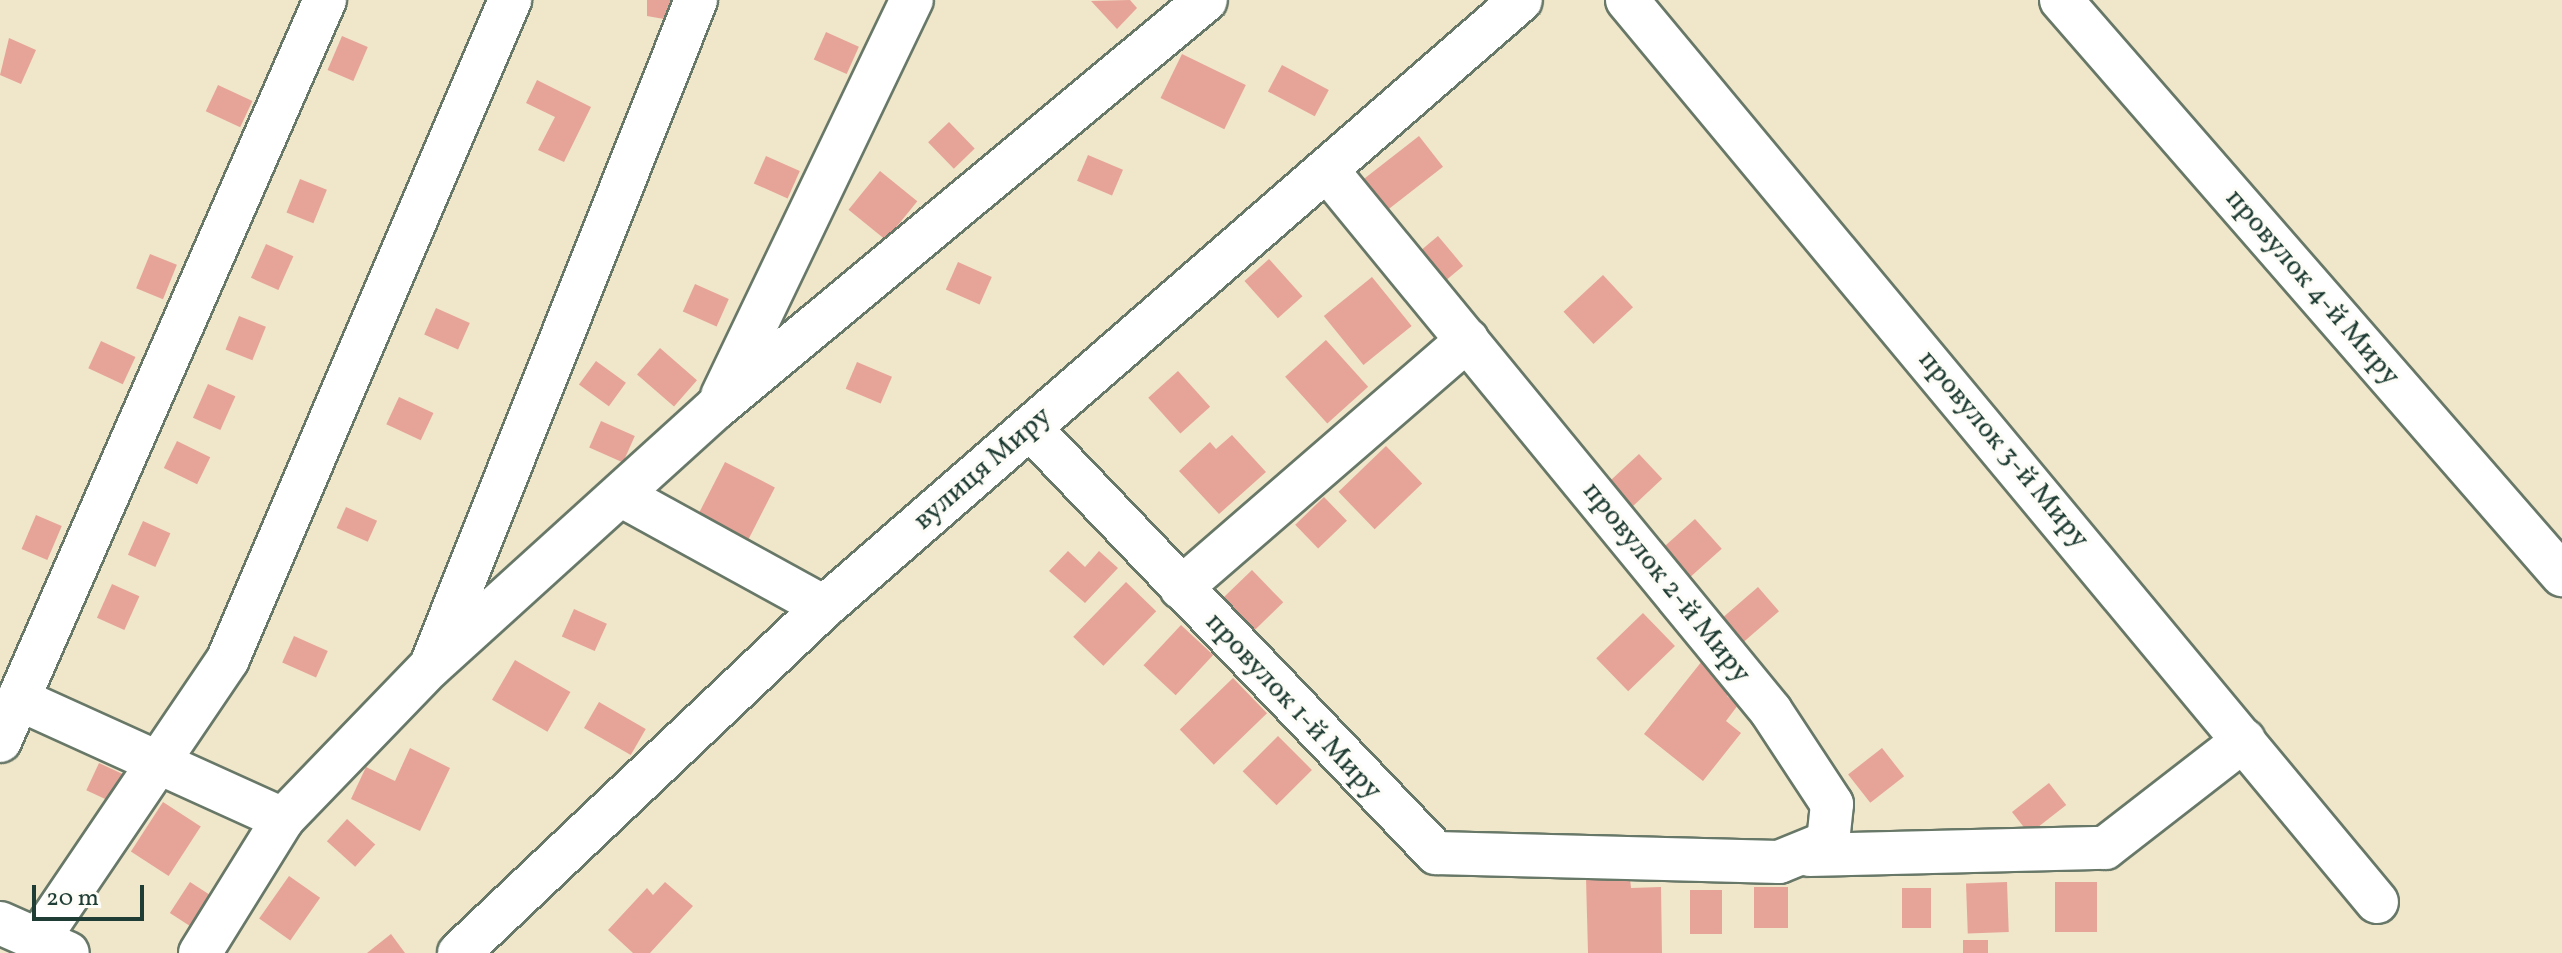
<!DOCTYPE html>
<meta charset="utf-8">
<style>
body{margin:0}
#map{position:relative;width:2562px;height:953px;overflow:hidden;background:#f0e6ca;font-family:Vollkorn,serif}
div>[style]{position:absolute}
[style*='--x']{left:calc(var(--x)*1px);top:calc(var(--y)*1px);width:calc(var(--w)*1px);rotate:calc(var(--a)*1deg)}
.building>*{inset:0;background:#e6a498;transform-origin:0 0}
.roads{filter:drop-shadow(2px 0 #687868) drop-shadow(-2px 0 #687868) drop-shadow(0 2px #687868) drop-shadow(0 -2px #687868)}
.minor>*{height:42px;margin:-21px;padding:0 21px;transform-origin:21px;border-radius:21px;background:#fff}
span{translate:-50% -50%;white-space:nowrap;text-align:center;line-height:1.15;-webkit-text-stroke:6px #fdfcf7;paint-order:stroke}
.street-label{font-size:28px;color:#1f3d34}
.scale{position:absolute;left:32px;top:885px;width:112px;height:36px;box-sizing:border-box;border:4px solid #1f3d34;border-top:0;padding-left:10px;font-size:24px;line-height:28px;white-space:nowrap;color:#1f3d34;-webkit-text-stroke:6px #fdfcf7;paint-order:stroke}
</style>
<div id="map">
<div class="building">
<div style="clip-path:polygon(647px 0,690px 0,681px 22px,647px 16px)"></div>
<div style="clip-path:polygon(1130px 0,1137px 8px,1117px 29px,1091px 1px)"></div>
<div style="left:826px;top:32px;width:36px;height:30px;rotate:24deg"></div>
<div style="left:342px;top:36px;width:28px;height:37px;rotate:23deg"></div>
<div style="clip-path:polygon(9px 38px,36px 50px,21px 84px,0 75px)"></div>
<div style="left:1182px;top:54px;width:71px;height:49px;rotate:26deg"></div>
<div style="left:1282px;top:65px;width:53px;height:30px;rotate:28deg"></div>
<div style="clip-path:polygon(537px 80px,591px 107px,564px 162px,538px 150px,555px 117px,526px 103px)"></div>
<div style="left:218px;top:85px;width:38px;height:29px;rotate:25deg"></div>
<div style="left:949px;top:122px;width:37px;height:29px;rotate:46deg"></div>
<div style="left:1419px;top:136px;width:39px;height:70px;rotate:52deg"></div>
<div style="left:1088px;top:155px;width:38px;height:28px;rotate:23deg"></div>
<div style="left:766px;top:156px;width:37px;height:30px;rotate:24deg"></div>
<div style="left:880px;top:171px;width:48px;height:50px;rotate:39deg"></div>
<div style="left:300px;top:179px;width:29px;height:36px;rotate:22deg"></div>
<div style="left:1438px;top:236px;width:39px;height:30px;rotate:50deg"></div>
<div style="left:266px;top:244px;width:30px;height:37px;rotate:24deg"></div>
<div style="left:150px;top:254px;width:29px;height:37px;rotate:22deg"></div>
<div style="left:1269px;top:259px;width:50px;height:33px;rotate:48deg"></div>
<div style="left:958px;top:262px;width:37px;height:30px;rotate:24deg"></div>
<div style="left:1603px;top:275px;width:44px;height:54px;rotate:47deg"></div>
<div style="left:1372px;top:277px;width:63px;height:62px;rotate:51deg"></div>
<div style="left:695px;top:284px;width:37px;height:30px;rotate:24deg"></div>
<div style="left:436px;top:308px;width:37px;height:29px;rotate:24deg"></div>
<div style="left:239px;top:316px;width:29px;height:36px;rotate:22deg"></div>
<div style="left:1326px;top:340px;width:63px;height:55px;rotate:48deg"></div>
<div style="left:101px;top:341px;width:38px;height:30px;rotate:25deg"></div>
<div style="left:660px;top:348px;width:49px;height:35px;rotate:41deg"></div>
<div style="left:596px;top:361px;width:37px;height:29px;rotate:36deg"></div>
<div style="left:857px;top:362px;width:38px;height:29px;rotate:23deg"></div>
<div style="left:1178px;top:371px;width:48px;height:40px;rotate:48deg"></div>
<div style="left:208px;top:384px;width:30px;height:37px;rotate:24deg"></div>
<div style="left:399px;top:397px;width:38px;height:30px;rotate:25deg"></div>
<div style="left:601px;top:421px;width:37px;height:29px;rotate:24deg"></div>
<div style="clip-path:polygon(1232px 435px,1266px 472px,1219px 514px,1179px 471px,1210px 442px,1216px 449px)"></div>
<div style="left:177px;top:441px;width:37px;height:30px;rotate:26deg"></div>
<div style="left:1386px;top:446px;width:52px;height:66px;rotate:46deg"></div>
<div style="left:1639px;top:454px;width:34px;height:46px;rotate:47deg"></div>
<div style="left:725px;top:462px;width:56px;height:59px;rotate:27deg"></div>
<div style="left:1324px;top:497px;width:33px;height:40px;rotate:46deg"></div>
<div style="left:346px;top:507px;width:34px;height:23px;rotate:24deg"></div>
<div style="left:36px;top:515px;width:28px;height:37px;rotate:23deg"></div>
<div style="left:1695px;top:519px;width:40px;height:48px;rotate:48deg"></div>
<div style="left:143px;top:521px;width:30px;height:37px;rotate:24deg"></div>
<div style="clip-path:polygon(1068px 551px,1085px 567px,1099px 551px,1118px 568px,1085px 603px,1049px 571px)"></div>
<div style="left:1252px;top:570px;width:45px;height:40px;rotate:46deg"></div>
<div style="left:1126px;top:582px;width:42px;height:76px;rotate:44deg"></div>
<div style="left:112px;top:584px;width:30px;height:37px;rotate:24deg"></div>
<div style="left:1758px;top:587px;width:32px;height:47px;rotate:49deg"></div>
<div style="left:574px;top:609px;width:36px;height:30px;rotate:24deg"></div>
<div style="left:1643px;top:613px;width:46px;height:65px;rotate:46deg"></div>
<div style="left:1181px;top:625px;width:44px;height:55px;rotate:43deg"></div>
<div style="left:294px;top:636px;width:37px;height:29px;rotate:24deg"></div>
<div style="left:515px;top:660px;width:64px;height:46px;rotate:30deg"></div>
<div style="clip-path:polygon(1702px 661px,1735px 687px,1727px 696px,1738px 705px,1726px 721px,1741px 733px,1703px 781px,1644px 734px)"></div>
<div style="left:1233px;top:678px;width:49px;height:74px;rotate:46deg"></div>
<div style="left:599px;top:702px;width:54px;height:30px;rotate:30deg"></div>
<div style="left:1278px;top:736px;width:48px;height:50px;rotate:45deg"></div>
<div style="clip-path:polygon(410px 748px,450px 768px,420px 831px,351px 799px,366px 767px,395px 781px)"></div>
<div style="left:1882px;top:748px;width:36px;height:43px;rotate:52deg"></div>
<div style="left:99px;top:763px;width:38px;height:30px;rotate:25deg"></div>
<div style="left:2049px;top:783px;width:28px;height:47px;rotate:52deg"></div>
<div style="left:163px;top:802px;width:45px;height:59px;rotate:33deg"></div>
<div style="left:347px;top:819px;width:38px;height:30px;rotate:42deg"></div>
<div style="left:289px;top:876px;width:38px;height:52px;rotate:35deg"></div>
<div style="clip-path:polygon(1586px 878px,1630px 878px,1631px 888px,1661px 887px,1662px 953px,1588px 953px)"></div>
<div style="left:190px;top:882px;width:30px;height:37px;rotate:33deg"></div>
<div style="clip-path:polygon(665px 882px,693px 906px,650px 953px,633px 953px,608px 930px,647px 888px,653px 895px)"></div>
<div style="left:2007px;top:882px;width:50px;height:41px;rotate:88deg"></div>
<div style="left:2055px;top:882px;width:42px;height:50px"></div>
<div style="left:1754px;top:887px;width:34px;height:41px"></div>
<div style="left:1902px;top:888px;width:29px;height:40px"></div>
<div style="left:1690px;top:890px;width:32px;height:44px"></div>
<div style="clip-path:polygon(391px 934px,405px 953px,367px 953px)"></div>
<div style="left:1988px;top:940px;width:13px;height:25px;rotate:90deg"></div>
</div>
<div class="roads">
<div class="minor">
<div style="--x:1627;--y:0;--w:1173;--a:50.26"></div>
<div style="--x:2061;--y:0;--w:763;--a:48.93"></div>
<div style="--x:722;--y:396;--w:439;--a:-64.4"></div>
<div style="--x:1030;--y:428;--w:588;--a:46.31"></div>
<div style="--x:1436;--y:853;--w:343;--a:1.5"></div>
<div style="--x:1779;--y:862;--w:53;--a:-22.2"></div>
<div style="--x:1828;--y:842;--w:38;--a:-84"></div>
<div style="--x:1832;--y:804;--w:111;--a:-123.3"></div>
<div style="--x:1771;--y:711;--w:700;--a:-129.38"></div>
<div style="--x:624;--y:497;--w:228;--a:28.8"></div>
<div style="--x:1181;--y:588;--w:379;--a:-40.9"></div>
<div style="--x:433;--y:660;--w:710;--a:-68.27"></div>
<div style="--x:18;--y:699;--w:291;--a:24.4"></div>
<div style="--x:283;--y:819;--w:213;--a:-46"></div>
<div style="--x:431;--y:666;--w:386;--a:-42.2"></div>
<div style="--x:717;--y:407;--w:636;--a:-39.77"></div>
<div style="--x:0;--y:741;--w:809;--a:-66.32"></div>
<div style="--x:1810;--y:855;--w:295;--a:-1.4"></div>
<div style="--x:2105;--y:848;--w:176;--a:-37.8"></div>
<div style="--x:0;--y:923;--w:74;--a:23.8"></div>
<div style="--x:38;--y:940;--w:339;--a:-55.9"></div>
<div style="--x:228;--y:659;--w:717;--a:-66.83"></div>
<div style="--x:200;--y:953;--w:158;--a:-58.2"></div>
<div style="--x:459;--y:953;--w:503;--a:-43.47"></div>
<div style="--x:824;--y:607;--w:924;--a:-41.05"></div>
</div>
</div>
<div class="street-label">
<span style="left:2312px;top:288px;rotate:49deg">провулок 4-й Миру</span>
<span style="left:2003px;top:450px;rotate:50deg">провулок 3-й Миру</span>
<span style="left:983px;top:469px;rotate:-41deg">вулиця Миру</span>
<span style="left:1666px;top:583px;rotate:51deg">провулок 2-й Миру</span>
<span style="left:1293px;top:707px;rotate:47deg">провулок 1-й Миру</span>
</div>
<div class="scale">20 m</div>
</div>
